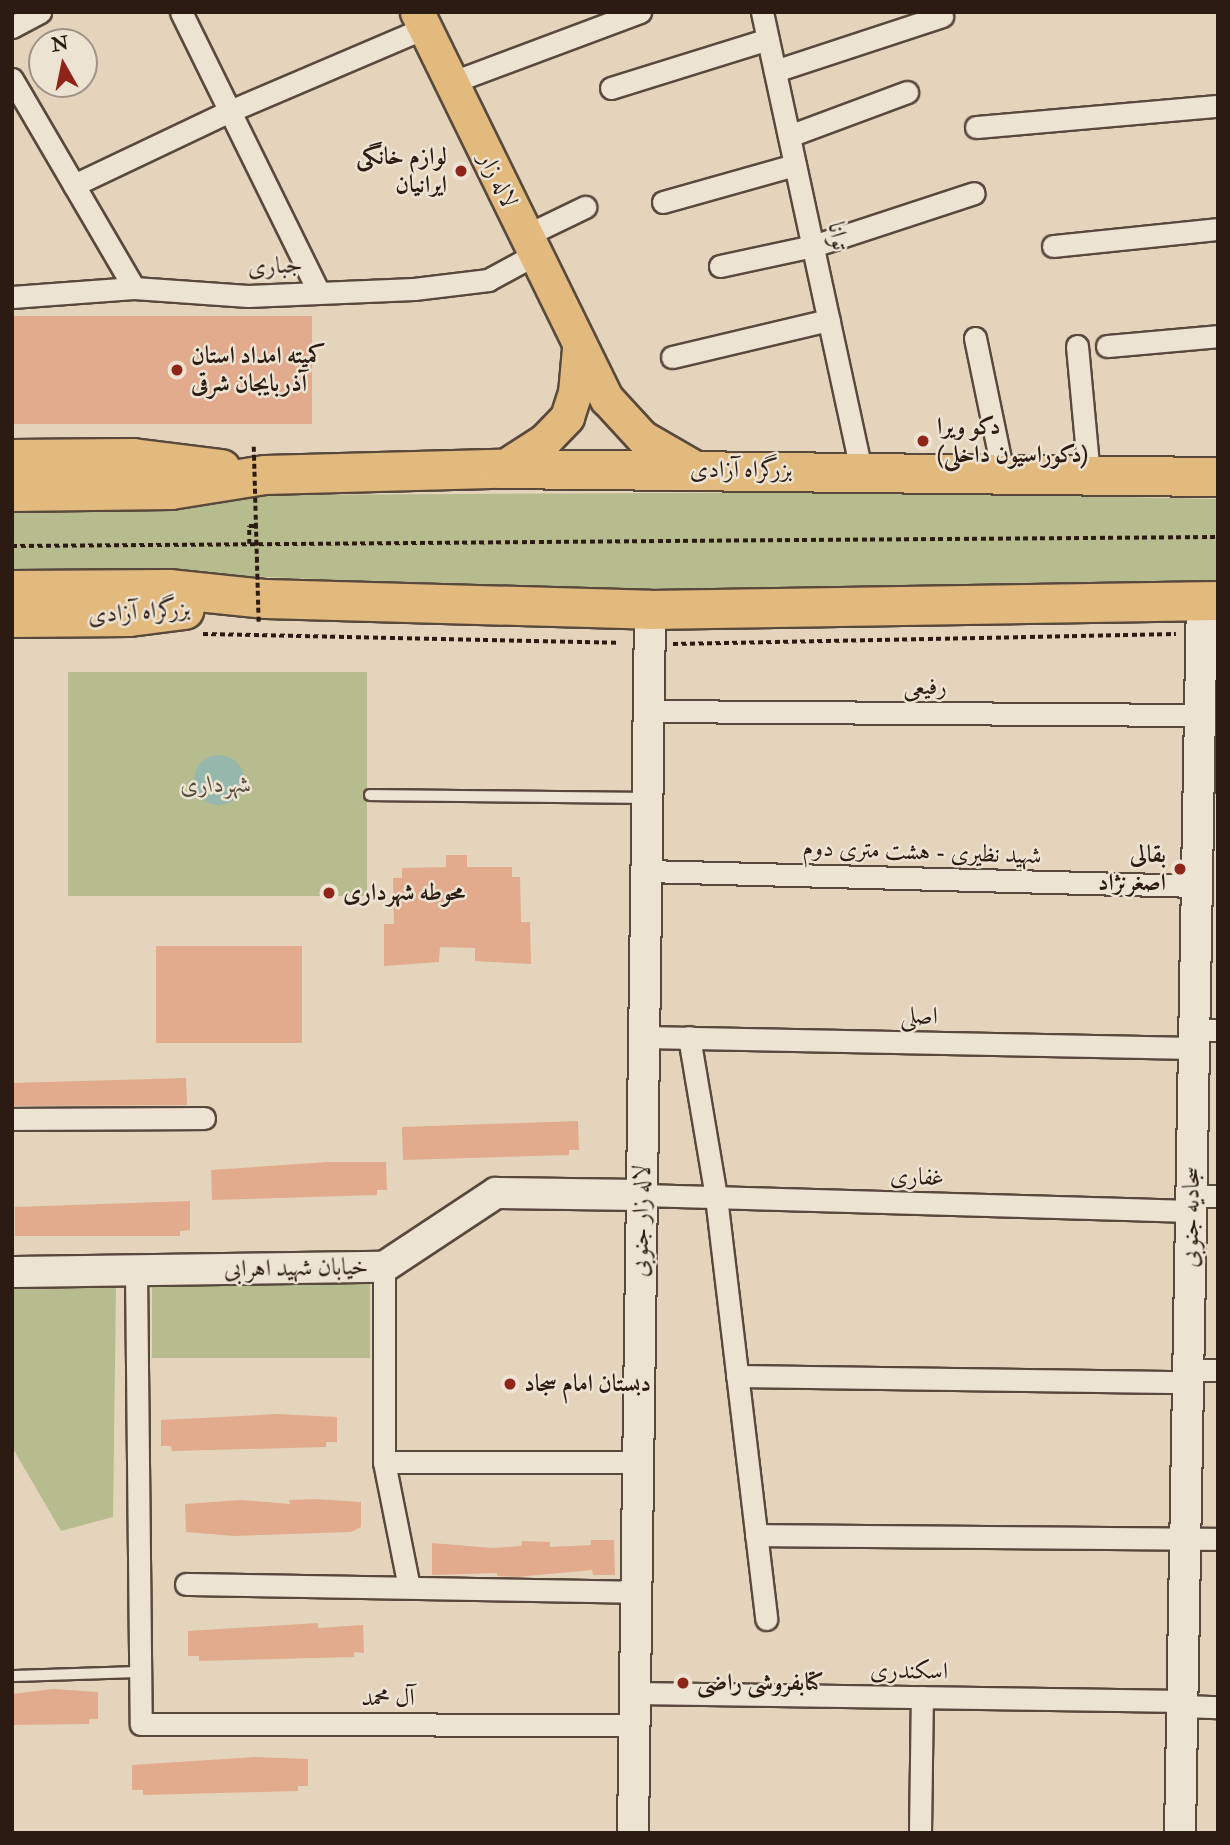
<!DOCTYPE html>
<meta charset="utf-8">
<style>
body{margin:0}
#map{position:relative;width:1230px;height:1845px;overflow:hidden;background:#e4d4bb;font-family:"IM FELL Double Pica",Amiri,serif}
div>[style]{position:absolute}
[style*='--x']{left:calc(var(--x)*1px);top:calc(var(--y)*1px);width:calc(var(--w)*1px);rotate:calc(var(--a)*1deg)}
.green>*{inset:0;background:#b7bc8e;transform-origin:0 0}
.water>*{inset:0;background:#96b8ac}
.round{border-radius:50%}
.building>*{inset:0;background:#e2ab8d;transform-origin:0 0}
.path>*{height:3.5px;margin-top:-1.75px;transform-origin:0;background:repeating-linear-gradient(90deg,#2b1b13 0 5px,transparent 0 8.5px)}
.roads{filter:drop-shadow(2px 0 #59493d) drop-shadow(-2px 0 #59493d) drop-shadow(0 2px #59493d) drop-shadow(0 -2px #59493d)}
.lane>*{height:10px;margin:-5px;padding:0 5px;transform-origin:5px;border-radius:5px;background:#ede3d3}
.street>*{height:21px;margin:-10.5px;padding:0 10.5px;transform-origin:10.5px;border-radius:10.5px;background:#ede3d3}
.secondary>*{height:30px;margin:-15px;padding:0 15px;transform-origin:15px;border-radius:15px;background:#ede3d3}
.primary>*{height:33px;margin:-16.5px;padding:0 16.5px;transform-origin:16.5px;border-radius:16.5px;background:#e2ba7e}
.highway>*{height:38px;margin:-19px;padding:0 19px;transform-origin:19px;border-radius:19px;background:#e2ba7e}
.path-bridge>*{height:3.5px;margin-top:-1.75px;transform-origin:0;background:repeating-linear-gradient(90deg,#2b1b13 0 5px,transparent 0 8.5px)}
.dots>*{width:19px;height:19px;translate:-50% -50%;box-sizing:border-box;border:4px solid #ede3d3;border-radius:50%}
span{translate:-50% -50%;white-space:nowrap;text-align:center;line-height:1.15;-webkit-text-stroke:5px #ede3d3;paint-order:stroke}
.poi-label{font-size:24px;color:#2b1b13;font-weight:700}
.right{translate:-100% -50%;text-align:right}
.left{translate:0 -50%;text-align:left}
.street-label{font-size:24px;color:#2b1b13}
.park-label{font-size:24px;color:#554b38;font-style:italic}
.frame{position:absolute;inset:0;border:14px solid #2b1b13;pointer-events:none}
.north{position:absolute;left:28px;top:28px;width:70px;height:70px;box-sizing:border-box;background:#ede3d3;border:2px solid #9f9386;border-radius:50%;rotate:351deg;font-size:19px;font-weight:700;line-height:28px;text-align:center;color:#2b1b13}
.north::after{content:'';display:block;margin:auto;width:24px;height:32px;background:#8f2418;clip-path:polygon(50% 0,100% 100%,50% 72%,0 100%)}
</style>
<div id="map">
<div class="green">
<div style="clip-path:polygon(879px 492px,1218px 499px,1218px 581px,636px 592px,191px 574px,12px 574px,12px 505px,188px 503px,277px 495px)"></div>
<div style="left:68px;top:672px;width:299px;height:224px"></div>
<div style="left:370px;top:1284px;width:74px;height:218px;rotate:90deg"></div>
<div style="clip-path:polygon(116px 1286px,113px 1517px,61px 1531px,12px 1447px,12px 1288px)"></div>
</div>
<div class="water">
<div class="round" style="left:194px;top:755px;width:50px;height:50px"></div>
</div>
<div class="building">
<div style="left:12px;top:316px;width:300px;height:108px"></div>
<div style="clip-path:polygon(446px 855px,467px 855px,467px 867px,512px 867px,512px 877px,520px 877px,521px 922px,530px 922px,531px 964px,475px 961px,475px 948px,440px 947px,439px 962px,384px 966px,384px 924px,394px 924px,393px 878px,402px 878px,402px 868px,446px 867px)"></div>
<div style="left:156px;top:946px;width:146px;height:97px"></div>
<div style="clip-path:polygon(186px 1078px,187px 1105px,12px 1106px,12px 1083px)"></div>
<div style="clip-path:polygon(578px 1121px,579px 1150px,569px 1150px,569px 1155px,403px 1160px,402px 1127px)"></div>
<div style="clip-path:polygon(328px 1162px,386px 1162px,387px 1190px,377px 1190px,377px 1195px,212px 1200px,211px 1170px)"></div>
<div style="clip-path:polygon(190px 1201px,190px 1230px,180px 1231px,180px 1236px,15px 1236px,15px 1207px)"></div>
<div style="clip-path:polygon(278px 1414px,337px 1417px,337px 1442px,326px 1442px,326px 1447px,288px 1448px,172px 1451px,171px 1446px,161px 1446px,161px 1420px)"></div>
<div style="clip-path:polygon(315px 1499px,361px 1502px,361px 1527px,351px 1532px,235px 1536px,186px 1532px,185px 1504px,241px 1500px,290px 1504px,289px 1500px)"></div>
<div style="clip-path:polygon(591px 1540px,614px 1540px,615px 1575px,593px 1575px,592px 1570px,517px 1577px,497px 1576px,497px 1573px,432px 1575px,432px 1543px,493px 1548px,521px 1546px,522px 1541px,550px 1542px,550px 1547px,591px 1545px)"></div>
<div style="clip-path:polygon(318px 1623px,318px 1628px,363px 1625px,364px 1653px,354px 1652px,354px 1657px,199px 1661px,199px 1656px,188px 1656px,188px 1631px)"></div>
<div style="clip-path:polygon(53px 1689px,98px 1692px,98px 1719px,89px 1719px,89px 1724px,12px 1725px,12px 1694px)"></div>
<div style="clip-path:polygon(255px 1757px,308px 1759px,308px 1786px,298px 1786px,298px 1791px,143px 1795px,143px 1790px,132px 1790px,132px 1765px)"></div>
</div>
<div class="path">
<div style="--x:249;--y:544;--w:18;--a:-90"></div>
<div style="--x:249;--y:526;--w:6;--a:0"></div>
<div style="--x:12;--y:546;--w:1206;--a:-0.43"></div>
<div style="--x:203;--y:634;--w:415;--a:1.2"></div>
<div style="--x:673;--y:644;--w:503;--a:-1.14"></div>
</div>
<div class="roads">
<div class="lane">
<div style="--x:370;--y:795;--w:277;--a:0.6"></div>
<div style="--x:12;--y:1676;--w:128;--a:-1.8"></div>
</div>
<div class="street">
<div style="--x:181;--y:12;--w:310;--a:63.8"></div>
<div style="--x:762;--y:12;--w:470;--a:77.8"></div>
<div style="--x:12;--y:27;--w:32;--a:-28"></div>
<div style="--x:775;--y:71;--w:176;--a:-18.2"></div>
<div style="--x:12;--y:79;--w:242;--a:59.7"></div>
<div style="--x:450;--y:83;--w:203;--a:-20.5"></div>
<div style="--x:611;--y:88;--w:164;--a:-17.3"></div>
<div style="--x:976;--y:127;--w:243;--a:-5"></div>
<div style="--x:789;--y:136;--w:126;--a:-20.4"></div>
<div style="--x:74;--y:185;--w:173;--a:-25.4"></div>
<div style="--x:230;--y:111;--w:212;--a:-23.1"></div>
<div style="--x:663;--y:202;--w:137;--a:-15.7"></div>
<div style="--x:525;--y:236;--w:67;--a:-25.8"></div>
<div style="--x:1053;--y:246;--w:166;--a:-5.9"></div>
<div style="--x:720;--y:266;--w:95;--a:-12.1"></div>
<div style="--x:813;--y:246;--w:169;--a:-18.2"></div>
<div style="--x:12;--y:297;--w:122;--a:-4.2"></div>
<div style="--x:134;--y:288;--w:114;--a:4"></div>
<div style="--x:248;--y:296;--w:166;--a:-2.4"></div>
<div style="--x:414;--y:289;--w:75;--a:-6.9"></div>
<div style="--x:488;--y:280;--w:52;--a:-28.5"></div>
<div style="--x:975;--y:338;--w:138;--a:78.3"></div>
<div style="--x:1077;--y:346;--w:130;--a:84.7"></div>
<div style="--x:1107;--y:346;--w:111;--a:-5.1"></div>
<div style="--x:672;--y:357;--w:161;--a:-13.3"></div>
<div style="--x:649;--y:711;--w:551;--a:0.42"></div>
<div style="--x:646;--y:871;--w:551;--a:1.56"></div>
<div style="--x:1194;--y:1030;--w:24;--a:0"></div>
<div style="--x:644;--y:1037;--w:550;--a:1.15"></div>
<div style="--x:689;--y:1037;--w:162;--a:80.4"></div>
<div style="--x:716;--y:1197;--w:425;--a:83.2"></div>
<div style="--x:12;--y:1119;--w:192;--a:-0.3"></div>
<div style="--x:642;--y:1195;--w:549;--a:1.67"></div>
<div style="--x:1191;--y:1196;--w:27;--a:0"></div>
<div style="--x:384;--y:1267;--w:195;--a:90"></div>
<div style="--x:384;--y:1462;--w:127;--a:78.7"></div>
<div style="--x:136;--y:1270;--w:454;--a:89.4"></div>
<div style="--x:141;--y:1724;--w:494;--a:0.1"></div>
<div style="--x:1188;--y:1370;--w:30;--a:0"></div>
<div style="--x:737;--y:1376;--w:451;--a:0.8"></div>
<div style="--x:384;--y:1462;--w:254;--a:0"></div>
<div style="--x:756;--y:1535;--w:462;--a:0.5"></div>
<div style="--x:186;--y:1584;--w:451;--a:1"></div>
<div style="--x:635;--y:1693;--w:547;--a:0.84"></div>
<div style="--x:1182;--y:1706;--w:36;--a:2"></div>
<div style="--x:920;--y:1833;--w:136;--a:-89.2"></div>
</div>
<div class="secondary">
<div style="--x:12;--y:1272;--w:372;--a:-0.8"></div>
<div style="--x:384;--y:1267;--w:134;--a:-33.5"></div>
<div style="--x:496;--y:1193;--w:146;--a:0.8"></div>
<div style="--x:633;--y:1833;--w:1223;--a:-89.2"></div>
<div style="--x:1180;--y:1833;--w:1231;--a:-88.98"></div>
</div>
<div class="primary">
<div style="--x:417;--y:12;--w:431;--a:63.9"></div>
<div style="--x:607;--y:399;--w:52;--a:47.4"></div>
<div style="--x:642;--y:437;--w:66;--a:30.1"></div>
<div style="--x:500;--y:469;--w:54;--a:-32.8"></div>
<div style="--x:545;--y:440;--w:32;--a:-46"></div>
<div style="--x:567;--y:417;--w:25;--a:-72"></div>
<div style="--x:575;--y:393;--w:45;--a:-84.9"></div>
</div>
<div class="highway">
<div style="--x:12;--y:459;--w:121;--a:-0.5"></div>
<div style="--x:133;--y:458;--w:89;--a:7.1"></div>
<div style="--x:12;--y:492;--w:159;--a:-0.7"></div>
<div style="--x:171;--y:490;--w:95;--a:-9.1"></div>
<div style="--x:265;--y:475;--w:235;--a:-1.5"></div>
<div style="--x:500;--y:469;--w:718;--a:0.64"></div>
<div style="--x:12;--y:590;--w:157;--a:-0.4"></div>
<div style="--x:169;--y:589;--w:98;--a:5.9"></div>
<div style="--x:266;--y:599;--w:384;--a:1.6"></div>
<div style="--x:650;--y:610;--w:568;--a:-0.91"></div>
<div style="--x:12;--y:618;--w:118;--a:-0.5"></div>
<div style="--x:130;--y:617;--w:55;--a:-7.3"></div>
</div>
</div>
<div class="path-bridge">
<div style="--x:254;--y:447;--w:177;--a:88.4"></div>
</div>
<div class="dots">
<div style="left:461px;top:171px;background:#8f2418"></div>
<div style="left:177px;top:370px;background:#8f2418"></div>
<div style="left:923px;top:441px;background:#8f2418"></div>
<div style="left:1180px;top:869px;background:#8f2418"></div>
<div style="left:329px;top:893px;background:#8f2418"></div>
<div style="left:510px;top:1384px;background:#8f2418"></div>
<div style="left:683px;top:1683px;background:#8f2418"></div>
</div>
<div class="poi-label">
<span class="right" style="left:447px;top:171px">لوازم خانگی<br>ایرانیان</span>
<span class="left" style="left:191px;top:370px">کمیته امداد استان<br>آذربایجان شرقی</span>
<span class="left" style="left:937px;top:441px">دکو ویرا<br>(دکوراسیون داخلی)</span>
<span class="right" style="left:1166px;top:869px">بقالی<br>اصغرنژاد</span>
<span class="left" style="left:343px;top:893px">محوطه شهرداری</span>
<span class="left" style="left:524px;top:1384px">دبستان امام سجاد</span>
<span class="left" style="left:697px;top:1683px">کتابفروشی راضی</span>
</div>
<div class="street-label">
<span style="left:498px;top:180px;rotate:64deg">لاله زار</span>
<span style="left:838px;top:236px;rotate:78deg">توانا</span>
<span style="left:275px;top:266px;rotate:-3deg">جباری</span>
<span style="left:741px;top:470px">بزرگراه آزادی</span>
<span style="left:139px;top:612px;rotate:-4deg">بزرگراه آزادی</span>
<span style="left:925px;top:687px">رفیعی</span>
<span style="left:922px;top:852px;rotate:2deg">شهید نظیری - هشت متری دوم</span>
<span style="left:919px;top:1016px;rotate:1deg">اصلی</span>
<span style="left:917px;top:1177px;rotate:2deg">غفاری</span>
<span style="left:1191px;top:1217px;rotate:-89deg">سجادیه جنوبی</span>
<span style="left:641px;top:1221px;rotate:-89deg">لاله زار جنوبی</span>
<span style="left:296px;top:1268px;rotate:-1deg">خیابان شهید اهرابی</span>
<span style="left:909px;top:1671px;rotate:1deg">اسکندری</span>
<span style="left:388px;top:1698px">آل محمد</span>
</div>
<div class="park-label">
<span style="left:216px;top:785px">شهرداری</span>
</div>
<div class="frame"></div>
<div class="north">N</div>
</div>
